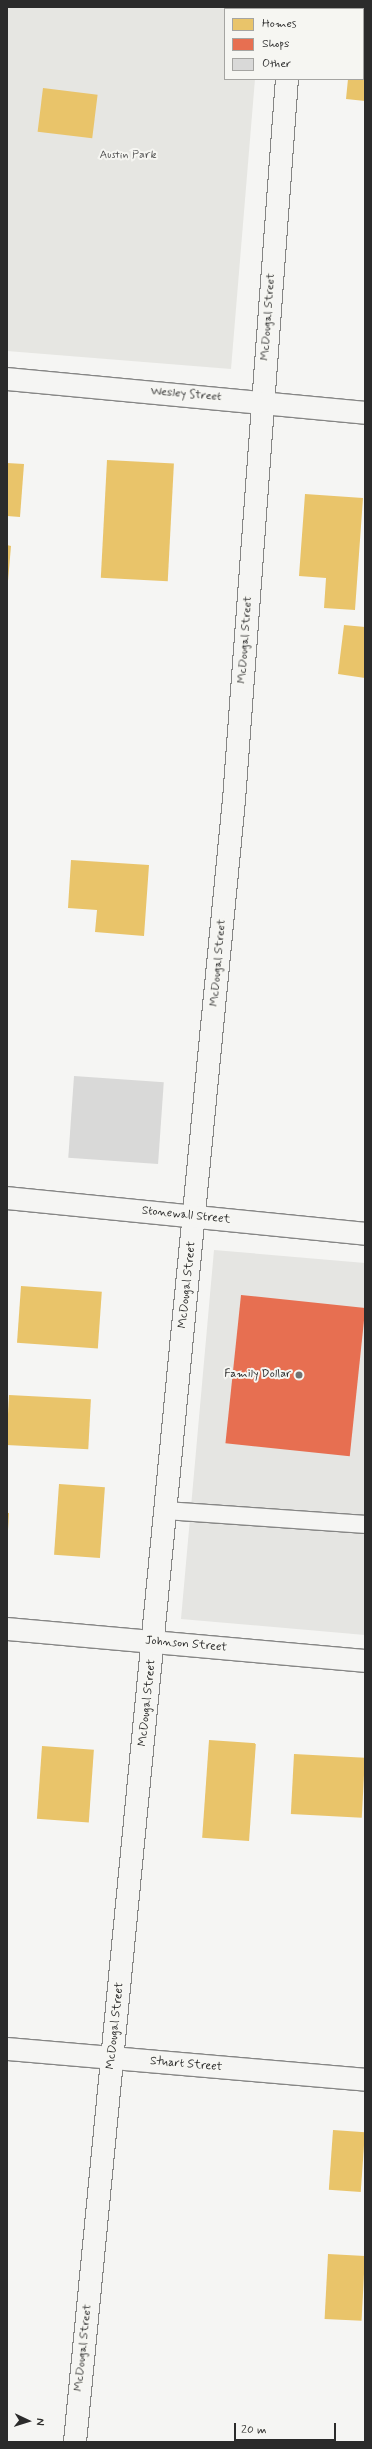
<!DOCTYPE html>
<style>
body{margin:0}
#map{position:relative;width:372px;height:2449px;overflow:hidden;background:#f5f5f3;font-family:Mynerve,sans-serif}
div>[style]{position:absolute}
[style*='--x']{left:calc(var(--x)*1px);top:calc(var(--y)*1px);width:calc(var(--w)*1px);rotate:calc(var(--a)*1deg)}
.built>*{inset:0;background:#e5e5e2}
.green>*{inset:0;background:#e6e6e2}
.homes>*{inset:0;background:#e9c46a;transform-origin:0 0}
.shops>*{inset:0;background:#e76f51;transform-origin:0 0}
.building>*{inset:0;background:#d9d9d8;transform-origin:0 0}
.roads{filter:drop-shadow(1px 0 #868685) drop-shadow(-1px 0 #868685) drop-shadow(0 1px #868685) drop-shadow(0 -1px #868685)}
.lane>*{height:17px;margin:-8.5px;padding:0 8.5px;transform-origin:8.5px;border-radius:8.5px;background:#f5f5f3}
.street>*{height:22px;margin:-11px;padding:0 11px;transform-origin:11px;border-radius:11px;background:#f5f5f3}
.secondary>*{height:22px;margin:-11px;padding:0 11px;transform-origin:11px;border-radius:11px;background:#f5f5f3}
.primary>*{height:22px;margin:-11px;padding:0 11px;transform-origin:11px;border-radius:11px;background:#f5f5f3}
.dots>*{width:11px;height:11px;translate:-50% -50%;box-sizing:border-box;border:2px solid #f6f6f2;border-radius:50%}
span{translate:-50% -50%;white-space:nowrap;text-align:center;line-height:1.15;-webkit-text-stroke:4px #f6f6f2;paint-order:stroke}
.park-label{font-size:12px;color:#565656}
.street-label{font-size:12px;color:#2b2b2b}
.poi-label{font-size:12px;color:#2b2b2b}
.right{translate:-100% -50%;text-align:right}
.frame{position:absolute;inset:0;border:8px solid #2b2b2b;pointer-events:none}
.legend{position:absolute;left:224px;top:8px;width:140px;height:72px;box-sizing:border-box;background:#f6f6f2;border:1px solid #a5a5a2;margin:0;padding:5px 7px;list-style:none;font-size:12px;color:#2b2b2b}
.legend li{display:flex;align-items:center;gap:8px;height:20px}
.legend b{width:20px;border:1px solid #a5a5a2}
.north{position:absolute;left:8px;top:2401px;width:40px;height:40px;-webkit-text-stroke:3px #f6f6f2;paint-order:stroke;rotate:94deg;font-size:11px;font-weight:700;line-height:16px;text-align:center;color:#2b2b2b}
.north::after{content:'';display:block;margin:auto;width:14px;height:18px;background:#2b2b2b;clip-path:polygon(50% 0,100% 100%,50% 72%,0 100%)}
.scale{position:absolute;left:234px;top:2423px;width:102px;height:18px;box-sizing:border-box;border:2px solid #2b2b2b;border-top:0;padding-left:5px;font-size:12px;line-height:14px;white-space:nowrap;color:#2b2b2b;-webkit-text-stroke:3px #f6f6f2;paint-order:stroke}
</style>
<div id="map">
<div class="built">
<div style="clip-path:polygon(214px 1250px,365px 1263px,365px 1635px,181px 1619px)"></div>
</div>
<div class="green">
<div style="clip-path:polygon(7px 7px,261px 7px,261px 9px,225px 9px,225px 79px,255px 79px,231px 369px,7px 351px)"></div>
</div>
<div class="homes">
<div style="clip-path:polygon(363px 42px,365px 42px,365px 101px,346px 99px,348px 79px,363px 79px)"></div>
<div style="left:43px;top:88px;width:55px;height:44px;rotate:7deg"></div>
<div style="left:107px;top:460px;width:67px;height:118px;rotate:3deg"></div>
<div style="clip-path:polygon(7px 463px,24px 464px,20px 517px,7px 516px)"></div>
<div style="clip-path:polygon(305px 494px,363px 498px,355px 610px,324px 608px,326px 578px,299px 576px)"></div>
<div style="clip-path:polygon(7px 545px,11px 546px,8px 581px,7px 581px)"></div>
<div style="clip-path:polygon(344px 625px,365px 627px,365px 678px,338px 674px)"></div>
<div style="clip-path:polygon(71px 860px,149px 865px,144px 936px,95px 932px,97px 910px,68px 908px)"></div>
<div style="left:21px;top:1286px;width:81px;height:57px;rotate:4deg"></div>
<div style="left:9px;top:1395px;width:82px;height:50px;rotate:3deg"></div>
<div style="left:59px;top:1484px;width:46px;height:71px;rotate:4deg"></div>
<div style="clip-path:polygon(7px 1513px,9px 1513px,8px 1530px,7px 1530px)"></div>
<div style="left:209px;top:1740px;width:47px;height:98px;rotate:4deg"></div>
<div style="left:42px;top:1746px;width:52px;height:73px;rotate:4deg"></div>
<div style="left:294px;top:1754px;width:71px;height:60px;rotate:3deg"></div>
<div style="left:333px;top:2130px;width:32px;height:60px;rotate:4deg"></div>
<div style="left:328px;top:2254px;width:37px;height:65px;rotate:3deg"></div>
</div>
<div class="shops">
<div style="left:241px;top:1295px;width:125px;height:149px;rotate:6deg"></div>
</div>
<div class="building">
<div style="left:74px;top:1076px;width:90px;height:82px;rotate:4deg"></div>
</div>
<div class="roads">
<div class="lane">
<div style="--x:166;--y:1510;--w:199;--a:4"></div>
</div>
<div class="street">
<div style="--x:292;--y:9;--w:2;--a:-90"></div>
<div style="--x:7;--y:2049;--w:359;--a:4.9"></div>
<div style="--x:75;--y:2442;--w:1650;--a:-84.47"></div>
<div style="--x:234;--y:800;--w:723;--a:-85.8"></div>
</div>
<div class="secondary">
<div style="--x:7;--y:379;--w:360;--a:5.4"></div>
</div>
<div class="primary">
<div style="--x:7;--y:1198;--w:360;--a:5.7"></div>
<div style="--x:7;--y:1629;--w:359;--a:5.1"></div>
</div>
</div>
<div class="dots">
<div style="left:299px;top:1375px;background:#727271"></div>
</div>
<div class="park-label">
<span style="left:128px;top:156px">Austin Park</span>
</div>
<div class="street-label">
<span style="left:269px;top:317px;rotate:-86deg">McDougal Street</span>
<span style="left:186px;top:395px;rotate:5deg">Wesley Street</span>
<span style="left:246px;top:640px;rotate:-86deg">McDougal Street</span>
<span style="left:219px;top:963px;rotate:-85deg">McDougal Street</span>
<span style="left:186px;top:1216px;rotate:6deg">Stonewall Street</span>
<span style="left:188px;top:1285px;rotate:-84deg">McDougal Street</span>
<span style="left:186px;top:1645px;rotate:5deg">Johnson Street</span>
<span style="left:148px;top:1703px;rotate:-84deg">McDougal Street</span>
<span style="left:116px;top:2026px;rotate:-84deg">McDougal Street</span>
<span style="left:186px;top:2065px;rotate:5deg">Stuart Street</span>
<span style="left:84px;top:2348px;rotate:-84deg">McDougal Street</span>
</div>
<div class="poi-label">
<span class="right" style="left:291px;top:1375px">Family Dollar</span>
</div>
<div class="frame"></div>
<ul class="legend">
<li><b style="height:11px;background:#e9c46a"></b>Homes</li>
<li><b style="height:11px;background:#e76f51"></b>Shops</li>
<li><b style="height:11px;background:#d9d9d8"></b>Other</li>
</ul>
<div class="north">N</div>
<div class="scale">20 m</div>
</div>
